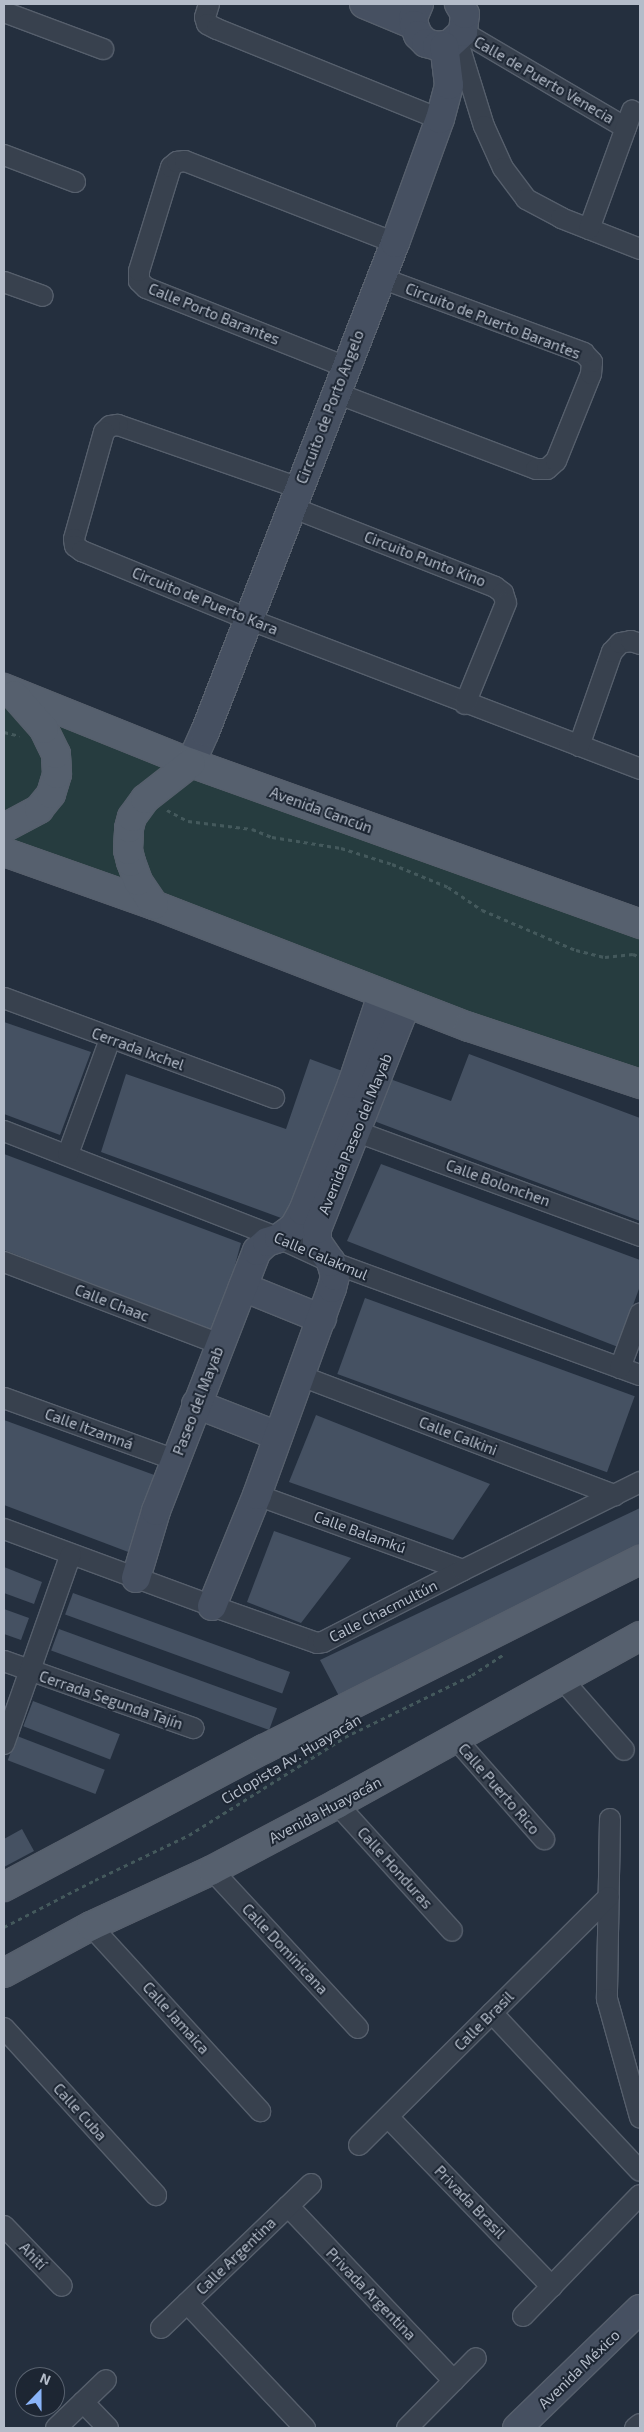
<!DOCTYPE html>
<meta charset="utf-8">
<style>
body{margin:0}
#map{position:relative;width:644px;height:2432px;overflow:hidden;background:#242f3e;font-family:"Exo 2",sans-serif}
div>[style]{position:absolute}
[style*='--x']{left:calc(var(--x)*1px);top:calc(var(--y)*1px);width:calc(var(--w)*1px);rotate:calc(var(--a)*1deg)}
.green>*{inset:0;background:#263c3f}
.building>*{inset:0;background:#455162;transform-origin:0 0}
.path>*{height:3px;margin-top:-1.5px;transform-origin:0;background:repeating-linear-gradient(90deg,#44595c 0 4px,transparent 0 8px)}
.roads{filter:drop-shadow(1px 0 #565f6c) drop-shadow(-1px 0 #565f6c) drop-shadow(0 1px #565f6c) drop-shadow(0 -1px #565f6c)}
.street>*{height:20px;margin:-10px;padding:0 10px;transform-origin:10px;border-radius:10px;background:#38414e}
.secondary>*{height:28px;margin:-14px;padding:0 14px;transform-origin:14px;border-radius:14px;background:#465061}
.primary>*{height:28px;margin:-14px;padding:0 14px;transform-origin:14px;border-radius:14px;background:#56606e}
span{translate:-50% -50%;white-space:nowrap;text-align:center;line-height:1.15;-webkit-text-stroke:4px #1d2633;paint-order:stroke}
.street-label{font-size:15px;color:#b4bcc9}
.frame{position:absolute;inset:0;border:5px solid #b4bcc9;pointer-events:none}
.north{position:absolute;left:15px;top:2367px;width:50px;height:50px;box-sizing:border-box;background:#1d2633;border:1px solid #59626f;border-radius:50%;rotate:22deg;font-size:14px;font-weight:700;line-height:20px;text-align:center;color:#b4bcc9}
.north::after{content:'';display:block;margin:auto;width:18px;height:22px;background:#8ab4f8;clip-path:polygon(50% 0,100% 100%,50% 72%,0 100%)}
</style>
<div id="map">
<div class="green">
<div style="clip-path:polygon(4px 687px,640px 926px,640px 1078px,4px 852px)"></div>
</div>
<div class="building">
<div style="clip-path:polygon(4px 1022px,91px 1052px,60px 1135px,4px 1114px)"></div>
<div style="clip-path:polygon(469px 1054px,640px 1118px,640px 1221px,374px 1121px,390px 1079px,451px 1101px)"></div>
<div style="clip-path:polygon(310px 1059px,345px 1072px,292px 1222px,101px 1152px,126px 1074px,286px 1129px)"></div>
<div style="clip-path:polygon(4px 1154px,241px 1243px,217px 1332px,4px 1250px)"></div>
<div style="clip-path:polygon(381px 1164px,640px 1260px,640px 1286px,618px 1347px,347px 1241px)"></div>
<div style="left:365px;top:1298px;width:287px;height:81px;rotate:20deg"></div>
<div style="clip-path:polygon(316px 1415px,490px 1484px,453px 1540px,289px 1482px)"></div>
<div style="clip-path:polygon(4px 1420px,157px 1476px,131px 1553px,4px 1505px)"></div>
<div style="clip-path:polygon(640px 1508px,640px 1546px,340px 1698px,320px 1660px)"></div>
<div style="clip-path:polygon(274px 1531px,351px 1558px,301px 1623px,247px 1602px)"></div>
<div style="clip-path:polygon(4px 1567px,42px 1582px,34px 1604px,4px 1593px)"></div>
<div style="left:73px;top:1593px;width:231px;height:23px;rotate:20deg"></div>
<div style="clip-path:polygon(4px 1609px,29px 1618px,21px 1640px,4px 1634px)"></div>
<div style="left:59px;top:1629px;width:232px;height:23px;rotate:20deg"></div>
<div style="left:33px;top:1701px;width:93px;height:27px;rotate:21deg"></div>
<div style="left:17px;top:1736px;width:94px;height:26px;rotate:21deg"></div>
<div style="clip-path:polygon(22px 1829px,34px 1851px,4px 1867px,4px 1839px)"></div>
</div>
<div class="path">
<div style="--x:4;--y:732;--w:16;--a:14"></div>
<div style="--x:167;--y:810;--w:24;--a:28"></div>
<div style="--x:188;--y:821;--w:64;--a:7.1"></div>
<div style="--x:252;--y:829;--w:22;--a:22"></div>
<div style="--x:272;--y:837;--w:70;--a:9.1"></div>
<div style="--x:341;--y:848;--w:53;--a:17.4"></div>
<div style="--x:392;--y:864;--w:61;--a:22.3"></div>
<div style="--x:448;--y:887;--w:41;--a:34.1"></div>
<div style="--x:482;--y:910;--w:102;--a:23.1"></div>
<div style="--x:576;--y:950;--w:30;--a:14"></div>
<div style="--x:605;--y:957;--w:28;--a:-6"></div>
<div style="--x:633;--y:954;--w:8;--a:23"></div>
<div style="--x:4;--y:1927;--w:102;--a:-27.3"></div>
<div style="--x:95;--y:1880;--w:104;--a:-25.6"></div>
<div style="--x:189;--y:1835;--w:184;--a:-32.1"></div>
<div style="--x:345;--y:1737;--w:141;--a:-26"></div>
<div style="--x:472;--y:1675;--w:37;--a:-33"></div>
</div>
<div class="roads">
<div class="street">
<div style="--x:209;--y:4;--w:14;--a:107"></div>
<div style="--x:205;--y:17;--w:7;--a:74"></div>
<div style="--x:207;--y:24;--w:11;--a:27"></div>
<div style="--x:217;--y:29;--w:240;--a:22"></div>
<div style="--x:4;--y:12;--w:106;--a:20.5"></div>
<div style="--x:463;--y:32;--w:189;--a:30.5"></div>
<div style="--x:457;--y:39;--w:91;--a:72.8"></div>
<div style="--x:484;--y:126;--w:46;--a:65.7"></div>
<div style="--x:503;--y:168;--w:39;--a:53"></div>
<div style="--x:526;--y:199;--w:40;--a:28"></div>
<div style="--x:561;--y:218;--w:85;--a:21.4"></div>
<div style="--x:4;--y:155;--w:76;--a:20.8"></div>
<div style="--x:589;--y:229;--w:126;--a:-70"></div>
<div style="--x:4;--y:282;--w:41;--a:19.7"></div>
<div style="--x:346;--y:367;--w:215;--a:-158.4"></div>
<div style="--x:146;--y:288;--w:10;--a:-135"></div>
<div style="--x:139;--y:281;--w:10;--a:-90"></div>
<div style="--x:139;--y:271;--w:109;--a:-72.9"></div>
<div style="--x:171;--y:167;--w:8;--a:-40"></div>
<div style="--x:177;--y:162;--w:8;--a:-7"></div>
<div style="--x:185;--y:161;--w:225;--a:21.3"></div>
<div style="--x:336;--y:393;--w:214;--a:20.8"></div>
<div style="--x:536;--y:469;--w:11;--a:0"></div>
<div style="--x:547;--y:469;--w:12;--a:-42"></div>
<div style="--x:556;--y:461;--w:94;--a:-68.1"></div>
<div style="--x:591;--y:374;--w:12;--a:-85"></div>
<div style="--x:592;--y:362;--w:12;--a:-132"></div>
<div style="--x:584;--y:353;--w:216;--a:-159.7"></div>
<div style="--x:299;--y:488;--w:192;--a:-160.8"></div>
<div style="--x:118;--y:425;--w:8;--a:173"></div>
<div style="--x:110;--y:426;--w:8;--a:135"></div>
<div style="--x:104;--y:432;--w:111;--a:105.7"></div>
<div style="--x:74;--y:539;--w:7;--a:82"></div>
<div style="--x:75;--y:546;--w:9;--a:36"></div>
<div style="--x:82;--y:551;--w:179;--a:22.3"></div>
<div style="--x:248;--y:619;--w:420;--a:20.9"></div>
<div style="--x:291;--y:507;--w:219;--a:21.4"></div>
<div style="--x:495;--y:587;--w:10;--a:37"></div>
<div style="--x:503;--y:593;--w:10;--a:73"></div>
<div style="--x:506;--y:603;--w:109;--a:112.1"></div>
<div style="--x:579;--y:746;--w:100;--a:-70.7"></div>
<div style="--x:612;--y:652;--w:12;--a:-48"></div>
<div style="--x:620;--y:643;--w:11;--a:-10"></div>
<div style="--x:631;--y:641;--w:9;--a:18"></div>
<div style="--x:4;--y:998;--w:288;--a:20.3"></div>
<div style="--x:4;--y:1131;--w:295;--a:21.3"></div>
<div style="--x:279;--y:1238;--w:57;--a:24.8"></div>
<div style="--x:331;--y:1262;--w:329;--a:20.1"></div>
<div style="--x:355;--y:1131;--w:304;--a:20.2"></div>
<div style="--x:68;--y:1154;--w:122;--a:-69.9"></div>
<div style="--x:4;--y:1262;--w:231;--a:20.8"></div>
<div style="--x:620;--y:1368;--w:58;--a:-69.7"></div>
<div style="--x:301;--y:1376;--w:336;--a:20.8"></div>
<div style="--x:4;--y:1398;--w:182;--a:19.9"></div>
<div style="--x:257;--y:1495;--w:219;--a:20"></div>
<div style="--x:4;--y:1529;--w:222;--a:20.3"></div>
<div style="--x:212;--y:1606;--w:111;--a:19.4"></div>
<div style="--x:317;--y:1643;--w:6;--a:-9"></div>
<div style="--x:323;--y:1642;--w:157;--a:-27.2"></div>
<div style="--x:463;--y:1570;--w:198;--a:-26.4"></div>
<div style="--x:4;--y:1661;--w:201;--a:19.5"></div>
<div style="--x:562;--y:1679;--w:94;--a:48.9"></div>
<div style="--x:455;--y:1738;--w:135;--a:48.6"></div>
<div style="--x:4;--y:1744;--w:201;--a:-70.6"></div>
<div style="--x:337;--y:1804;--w:171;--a:47.8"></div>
<div style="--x:610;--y:1819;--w:180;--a:91"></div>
<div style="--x:607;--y:1999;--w:123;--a:74.4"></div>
<div style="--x:212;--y:1870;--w:215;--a:47.3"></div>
<div style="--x:91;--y:1926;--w:251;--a:47.6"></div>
<div style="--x:492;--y:2013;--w:216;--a:46.9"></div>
<div style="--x:4;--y:2028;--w:226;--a:47.7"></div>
<div style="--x:388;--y:2117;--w:236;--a:46"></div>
<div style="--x:359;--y:2145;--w:352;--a:-44.8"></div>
<div style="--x:288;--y:2206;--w:241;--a:46.5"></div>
<div style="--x:4;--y:2226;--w:83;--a:46"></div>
<div style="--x:187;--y:2303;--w:172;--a:46.7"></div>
<div style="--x:523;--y:2316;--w:168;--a:-46"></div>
<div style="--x:161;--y:2328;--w:208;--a:-43.8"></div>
<div style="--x:83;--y:2402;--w:36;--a:46"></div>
<div style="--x:56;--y:2428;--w:69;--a:-43.8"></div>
<div style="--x:407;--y:2428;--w:98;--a:-45.4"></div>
<div style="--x:635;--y:2428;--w:6;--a:-39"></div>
</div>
<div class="secondary">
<div style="--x:364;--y:4;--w:54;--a:22.8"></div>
<div style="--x:419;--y:4;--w:15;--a:113"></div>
<div style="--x:413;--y:18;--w:7;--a:82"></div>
<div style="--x:414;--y:25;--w:11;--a:68"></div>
<div style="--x:418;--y:35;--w:11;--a:45"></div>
<div style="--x:426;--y:43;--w:11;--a:15"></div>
<div style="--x:437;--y:46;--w:13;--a:-9"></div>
<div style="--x:450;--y:44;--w:18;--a:-43"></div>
<div style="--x:463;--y:32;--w:18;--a:-84"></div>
<div style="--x:465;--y:14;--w:12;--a:-121"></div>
<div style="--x:191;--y:763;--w:34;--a:-66"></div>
<div style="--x:205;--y:732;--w:525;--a:-68.77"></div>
<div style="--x:395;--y:243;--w:132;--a:-70.1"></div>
<div style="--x:440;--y:119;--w:35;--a:-75"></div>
<div style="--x:449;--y:85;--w:39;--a:-97"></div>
<div style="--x:243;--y:1287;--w:85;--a:22.1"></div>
<div style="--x:196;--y:1404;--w:88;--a:21.3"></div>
<div style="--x:136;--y:1578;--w:70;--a:-73.4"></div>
<div style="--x:156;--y:1511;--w:279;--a:-68.8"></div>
<div style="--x:257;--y:1251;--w:13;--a:-42"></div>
<div style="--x:267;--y:1242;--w:13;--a:-18"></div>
<div style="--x:279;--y:1238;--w:19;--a:-36"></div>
<div style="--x:294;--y:1227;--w:18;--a:-61"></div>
<div style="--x:303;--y:1211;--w:136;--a:-68.9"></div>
<div style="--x:352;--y:1084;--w:94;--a:-71.4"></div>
<div style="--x:212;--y:1606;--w:120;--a:-67.9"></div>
<div style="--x:257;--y:1495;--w:220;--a:-70.1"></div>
<div style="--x:332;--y:1288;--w:12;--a:-76"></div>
<div style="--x:335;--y:1276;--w:15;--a:-106"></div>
<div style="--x:331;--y:1262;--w:24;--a:-125"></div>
<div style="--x:317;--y:1242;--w:13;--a:-90"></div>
<div style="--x:317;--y:1229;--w:242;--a:-68.4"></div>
<div style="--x:517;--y:2428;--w:171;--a:-44.1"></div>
</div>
<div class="primary">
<div style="--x:4;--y:688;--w:201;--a:21.9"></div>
<div style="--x:191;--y:763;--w:477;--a:19.7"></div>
<div style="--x:4;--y:828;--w:40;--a:-28"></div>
<div style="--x:39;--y:809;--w:19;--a:-51"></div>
<div style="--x:51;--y:794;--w:21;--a:-73"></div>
<div style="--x:57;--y:774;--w:20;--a:-93"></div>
<div style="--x:56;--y:754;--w:28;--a:-116"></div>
<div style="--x:44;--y:729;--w:45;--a:-131.4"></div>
<div style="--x:4;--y:852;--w:159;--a:19.5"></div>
<div style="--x:154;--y:905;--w:338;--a:21.2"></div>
<div style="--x:469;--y:1027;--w:180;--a:18.4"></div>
<div style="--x:154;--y:905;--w:29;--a:-124"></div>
<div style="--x:138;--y:881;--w:20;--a:-110"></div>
<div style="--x:131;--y:862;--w:12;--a:-104"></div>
<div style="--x:128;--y:850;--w:22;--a:-87"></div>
<div style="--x:129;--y:828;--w:11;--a:-75"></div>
<div style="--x:132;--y:817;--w:22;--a:-54"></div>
<div style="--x:145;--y:799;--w:58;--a:-38"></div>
<div style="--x:4;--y:1887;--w:294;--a:-28"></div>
<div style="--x:264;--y:1749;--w:421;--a:-26.7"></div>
<div style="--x:4;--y:1973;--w:99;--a:-28.4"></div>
<div style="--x:91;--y:1926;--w:133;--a:-24.8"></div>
<div style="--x:212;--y:1870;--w:141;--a:-27.8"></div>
<div style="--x:337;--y:1804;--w:346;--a:-29"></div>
</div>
</div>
<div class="street-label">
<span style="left:544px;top:80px;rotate:30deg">Calle de Puerto Venecia</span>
<span style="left:214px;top:314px;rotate:22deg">Calle Porto Barantes</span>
<span style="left:493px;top:321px;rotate:21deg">Circuito de Puerto Barantes</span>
<span style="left:330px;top:407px;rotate:-69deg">Circuito de Porto Angelo</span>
<span style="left:425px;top:559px;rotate:21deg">Circuito Punto Kino</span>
<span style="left:205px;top:601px;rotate:22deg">Circuito de Puerto Kara</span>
<span style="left:321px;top:810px;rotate:20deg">Avenida Cancún</span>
<span style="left:138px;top:1049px;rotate:20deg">Cerrada Ixchel</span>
<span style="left:355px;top:1134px;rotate:-68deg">Avenida Paseo del Mayab</span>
<span style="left:498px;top:1183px;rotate:20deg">Calle Bolonchen</span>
<span style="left:321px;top:1256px;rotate:23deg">Calle Calakmul</span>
<span style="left:112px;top:1303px;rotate:21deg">Calle Chaac</span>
<span style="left:198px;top:1401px;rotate:-69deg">Paseo del Mayab</span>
<span style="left:89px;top:1429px;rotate:20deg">Calle Itzamná</span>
<span style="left:458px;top:1436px;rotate:21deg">Calle Calkini</span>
<span style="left:360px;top:1532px;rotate:20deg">Calle Balamkú</span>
<span style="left:383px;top:1611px;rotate:-27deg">Calle Chacmultún</span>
<span style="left:111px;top:1700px;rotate:19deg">Cerrada Segunda Tajín</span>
<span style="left:291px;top:1759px;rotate:-31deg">Ciclopista Av. Huayacán</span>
<span style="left:499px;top:1789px;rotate:49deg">Calle Puerto Rico</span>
<span style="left:325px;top:1810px;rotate:-28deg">Avenida Huayacán</span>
<span style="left:395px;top:1868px;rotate:48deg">Calle Honduras</span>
<span style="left:285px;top:1949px;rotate:47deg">Calle Dominicana</span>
<span style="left:176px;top:2018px;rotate:48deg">Calle Jamaica</span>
<span style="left:484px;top:2021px;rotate:-45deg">Calle Brasil</span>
<span style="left:80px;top:2112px;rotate:48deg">Calle Cuba</span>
<span style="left:470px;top:2202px;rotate:46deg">Privada Brasil</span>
<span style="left:33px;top:2256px;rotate:46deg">Ahití</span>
<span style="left:236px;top:2256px;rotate:-44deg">Calle Argentina</span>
<span style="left:371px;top:2294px;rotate:46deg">Privada Argentina</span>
<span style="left:579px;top:2369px;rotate:-44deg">Avenida México</span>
</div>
<div class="frame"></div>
<div class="north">N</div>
</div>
